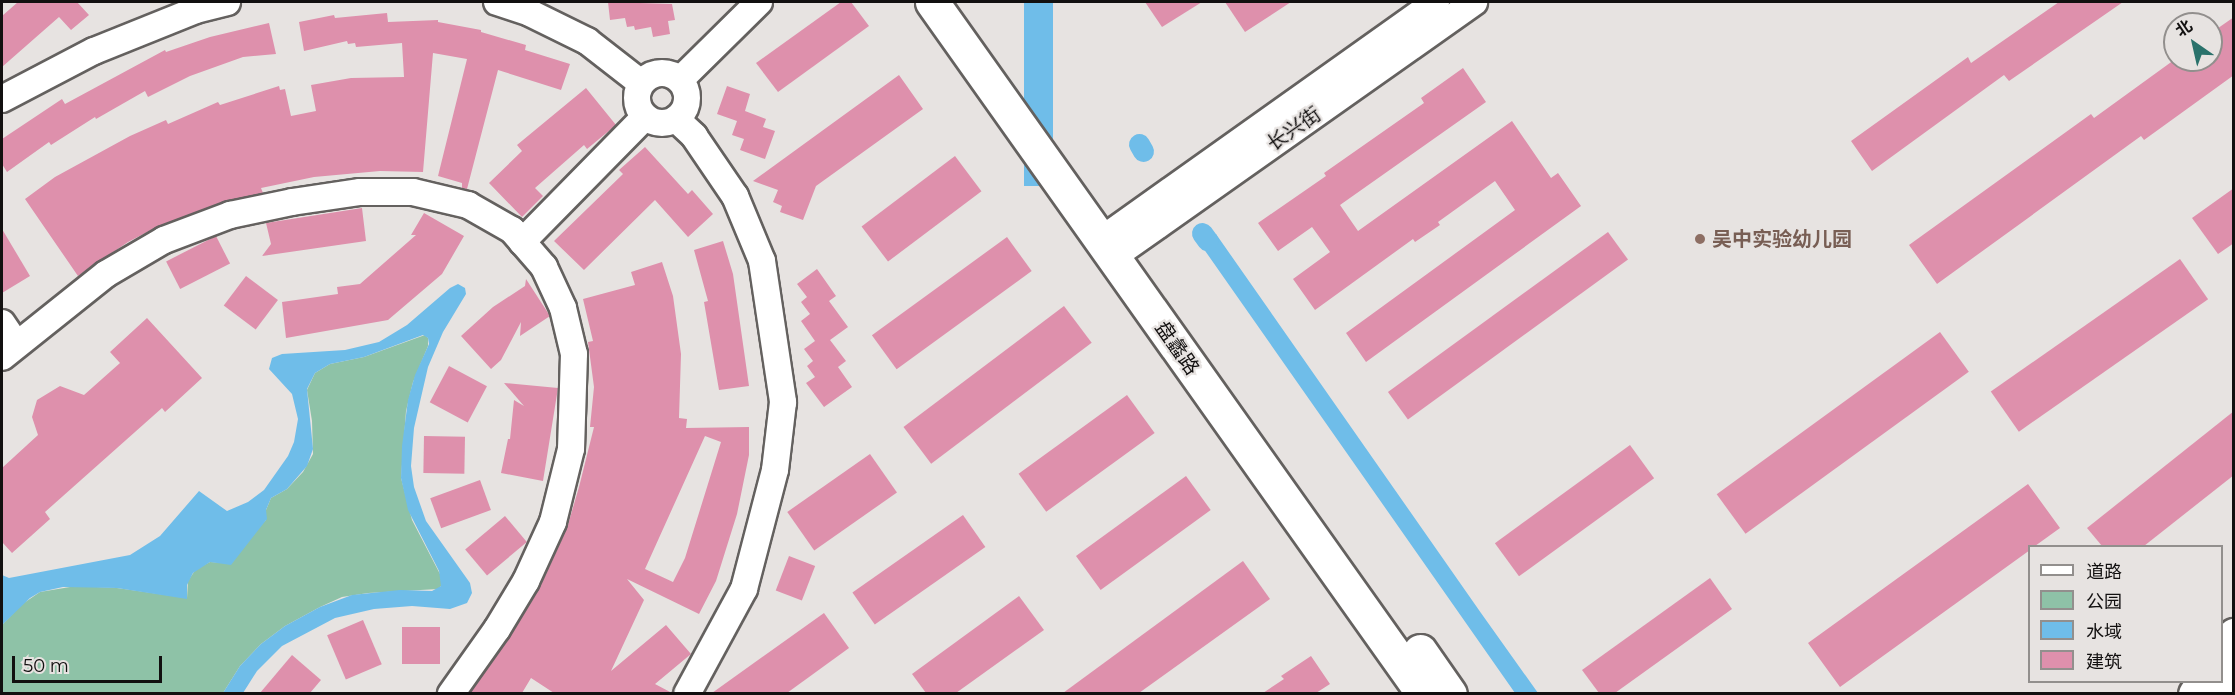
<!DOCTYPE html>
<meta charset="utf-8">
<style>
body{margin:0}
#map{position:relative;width:2235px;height:695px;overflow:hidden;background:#e7e3e1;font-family:Montserrat,"Noto Sans SC",sans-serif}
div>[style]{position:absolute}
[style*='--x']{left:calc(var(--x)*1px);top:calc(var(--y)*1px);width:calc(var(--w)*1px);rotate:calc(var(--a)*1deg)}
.green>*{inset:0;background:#8ec2a7}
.water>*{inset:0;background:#6fbde9;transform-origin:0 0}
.canal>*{height:21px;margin:-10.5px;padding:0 10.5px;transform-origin:10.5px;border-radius:10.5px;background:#6fbde9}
.building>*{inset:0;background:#de90ac;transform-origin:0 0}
.roads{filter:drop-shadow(2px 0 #64615f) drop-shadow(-2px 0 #64615f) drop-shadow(0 2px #64615f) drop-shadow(0 -2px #64615f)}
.minor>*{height:26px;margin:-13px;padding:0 13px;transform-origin:13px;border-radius:13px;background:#fff}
.minor>.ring{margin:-13px;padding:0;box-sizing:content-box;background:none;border:26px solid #fff;border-radius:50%}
.major>*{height:33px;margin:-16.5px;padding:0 16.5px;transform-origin:16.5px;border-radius:16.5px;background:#fff}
.dots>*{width:16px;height:16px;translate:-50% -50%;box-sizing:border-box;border:3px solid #e7e3e1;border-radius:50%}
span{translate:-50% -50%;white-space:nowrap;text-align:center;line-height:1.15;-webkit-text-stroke:4.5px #e7e3e1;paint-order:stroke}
.street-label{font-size:20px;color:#121010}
.education-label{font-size:20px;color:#785e54;font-weight:700}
.left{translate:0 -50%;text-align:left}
.frame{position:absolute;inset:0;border:3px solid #121010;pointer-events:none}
.legend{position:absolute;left:2028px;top:545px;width:195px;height:138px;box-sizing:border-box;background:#e7e3e1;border:2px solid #928f8d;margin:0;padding:8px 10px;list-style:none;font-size:18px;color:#121010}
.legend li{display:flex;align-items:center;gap:12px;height:30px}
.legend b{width:30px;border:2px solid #928f8d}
.north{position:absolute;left:2163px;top:12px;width:60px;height:60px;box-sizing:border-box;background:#e7e3e1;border:2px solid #928f8d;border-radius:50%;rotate:326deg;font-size:16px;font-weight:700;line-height:24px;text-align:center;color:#121010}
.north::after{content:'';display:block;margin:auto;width:21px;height:27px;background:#2a726b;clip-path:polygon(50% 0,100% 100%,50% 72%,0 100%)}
.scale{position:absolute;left:12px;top:656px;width:150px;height:27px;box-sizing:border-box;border:3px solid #121010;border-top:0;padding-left:8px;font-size:18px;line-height:21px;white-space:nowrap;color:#121010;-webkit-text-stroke:4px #e7e3e1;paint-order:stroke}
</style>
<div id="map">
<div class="green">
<div style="clip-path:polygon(425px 335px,428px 338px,428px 346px,413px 382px,406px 411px,401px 478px,412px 520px,441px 576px,441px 586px,438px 589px,368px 593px,342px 597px,320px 607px,285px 626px,261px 644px,240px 666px,223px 693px,2px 693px,2px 625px,21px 605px,40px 592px,76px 586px,117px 588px,187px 598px,188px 581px,196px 569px,210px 562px,226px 563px,266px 520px,266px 510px,271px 498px,287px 489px,303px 472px,313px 454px,312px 421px,307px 390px,315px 373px,330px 364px,364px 357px)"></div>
</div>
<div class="water">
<div style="left:1024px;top:2px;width:29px;height:184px"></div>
<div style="clip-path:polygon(1216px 234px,1481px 613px,1538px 693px,1515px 693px,1201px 245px)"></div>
<div style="clip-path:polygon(458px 284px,465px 288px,466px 294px,443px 332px,428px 367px,414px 428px,411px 466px,414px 487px,426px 521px,470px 583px,472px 593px,467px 603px,450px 609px,412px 606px,374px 609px,335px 618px,282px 646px,257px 671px,243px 693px,223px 693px,240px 666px,261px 644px,285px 626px,320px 607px,352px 595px,400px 590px,432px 591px,441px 586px,439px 571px,408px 510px,401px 478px,402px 446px,408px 400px,415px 375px,429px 344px,428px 338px,423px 335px,364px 357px,330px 364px,315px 373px,307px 389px,313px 449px,307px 466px,287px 489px,271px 498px,266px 510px,267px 519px,231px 565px,210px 562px,193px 573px,187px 585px,187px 599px,117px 588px,63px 587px,40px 592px,30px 598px,2px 625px,2px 575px,9px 578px,130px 555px,160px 536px,199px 491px,227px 511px,248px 502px,264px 490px,288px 456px,294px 442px,298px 419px,292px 394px,269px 369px,272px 358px,282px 354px,345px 350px,379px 342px,407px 325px,450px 288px)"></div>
</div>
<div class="canal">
<div style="--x:1139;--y:144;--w:8;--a:60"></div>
<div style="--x:1202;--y:233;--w:9;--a:54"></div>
</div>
<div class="building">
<div style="clip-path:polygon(18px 2px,77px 2px,89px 15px,71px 30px,59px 17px,2px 67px,2px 16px)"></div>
<div style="clip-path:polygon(608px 2px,672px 4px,675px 20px,668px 21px,670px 34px,653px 37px,651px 27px,635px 30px,634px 26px,627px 27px,625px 18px,610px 20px)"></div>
<div style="clip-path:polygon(841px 2px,851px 2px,869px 26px,778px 92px,756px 63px)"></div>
<div style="clip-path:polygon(1145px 2px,1202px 2px,1162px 27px)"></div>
<div style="clip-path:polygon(1225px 2px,1291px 2px,1245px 32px)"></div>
<div style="clip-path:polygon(2059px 2px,2123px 2px,2009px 81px,2004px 75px,1872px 171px,1851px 141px,1968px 57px,1971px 63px)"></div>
<div style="clip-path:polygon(387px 13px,388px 22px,438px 20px,438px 22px,481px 30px,481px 32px,526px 45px,525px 50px,570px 64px,561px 90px,498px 70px,467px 189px,462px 188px,462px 183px,438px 176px,467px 59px,433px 53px,423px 172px,380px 171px,314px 177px,261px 188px,263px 193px,225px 201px,157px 227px,128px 242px,78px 276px,25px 199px,55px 177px,130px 136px,166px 120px,168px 124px,218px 102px,220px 105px,279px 86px,280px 90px,285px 89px,291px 116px,316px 111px,311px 85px,351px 78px,404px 77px,402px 43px,356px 47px,355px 43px,348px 44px,347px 41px,304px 51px,299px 22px,334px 15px,335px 18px)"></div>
<div style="clip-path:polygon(2234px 17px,2234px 75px,2144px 140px,2141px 136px,1937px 284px,1909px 245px,2091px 114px,2094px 118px,2174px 60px,2211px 60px,2211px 33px)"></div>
<div style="clip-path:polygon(269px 23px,276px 54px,243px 57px,190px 76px,148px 97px,145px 91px,96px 119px,95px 117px,51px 145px,49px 142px,7px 172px,2px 164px,2px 139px,62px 99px,65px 104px,165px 50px,166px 52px,210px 37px)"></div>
<div style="clip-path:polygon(1463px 68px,1486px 102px,1340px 205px,1358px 231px,1512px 121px,1551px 178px,1558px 173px,1581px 206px,1366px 362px,1346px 333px,1515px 210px,1495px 181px,1438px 222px,1440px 225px,1415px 242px,1413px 239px,1315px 310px,1293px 279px,1330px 252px,1312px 227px,1278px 251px,1258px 223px,1326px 176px,1324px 173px,1424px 103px,1421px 98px)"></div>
<div style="clip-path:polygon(899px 75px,923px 109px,816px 186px,803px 220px,780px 212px,782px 206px,773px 202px,778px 190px,753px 181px)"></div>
<div style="clip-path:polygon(727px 86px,750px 94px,745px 111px,766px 119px,763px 127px,775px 131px,765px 159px,740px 150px,744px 139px,732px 135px,737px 121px,717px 114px)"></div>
<div style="clip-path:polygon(586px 88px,616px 125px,587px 149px,584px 145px,535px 188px,543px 196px,522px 217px,489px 183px,522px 151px,517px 145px)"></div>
<div style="clip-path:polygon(645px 147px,688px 194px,692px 190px,713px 214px,688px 237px,655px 200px,584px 270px,554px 241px,623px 174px,619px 170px)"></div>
<div style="left:955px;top:156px;width:44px;height:117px;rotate:53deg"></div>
<div style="clip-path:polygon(2234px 188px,2234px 243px,2218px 254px,2192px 218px)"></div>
<div style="clip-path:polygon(362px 208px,366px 241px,262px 256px,271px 244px,266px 223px)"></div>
<div style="clip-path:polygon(424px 213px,464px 236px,442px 274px,388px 320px,286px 338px,282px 302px,338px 294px,337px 287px,360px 284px,416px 235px,411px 235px)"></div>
<div style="clip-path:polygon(2px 229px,30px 276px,2px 293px)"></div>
<div style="left:1608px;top:232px;width:34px;height:272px;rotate:54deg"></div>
<div style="left:216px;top:236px;width:31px;height:56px;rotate:63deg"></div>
<div style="left:1007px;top:237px;width:42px;height:167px;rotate:54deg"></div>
<div style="clip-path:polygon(723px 241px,733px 274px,749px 386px,719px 390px,704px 302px,708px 301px,694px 250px)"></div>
<div style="left:2180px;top:259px;width:49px;height:231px;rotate:55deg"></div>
<div style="clip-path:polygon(evenodd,662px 262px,673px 296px,681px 354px,679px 418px,687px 419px,686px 428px,749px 427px,749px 455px,737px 514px,716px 581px,699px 614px,627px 579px,644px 600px,611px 671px,666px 625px,691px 654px,655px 684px,672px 693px,554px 693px,531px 678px,522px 693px,470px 693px,509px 638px,539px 589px,567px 528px,579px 487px,594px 427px,590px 427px,594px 387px,588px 342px,593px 341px,583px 299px,635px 285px,631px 272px,662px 262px,705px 436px,721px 442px,685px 558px,673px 582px,645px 569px,705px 436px)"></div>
<div style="clip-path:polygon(817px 269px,836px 296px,829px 301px,848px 327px,830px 340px,846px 361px,838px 367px,852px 387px,824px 407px,806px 383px,815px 377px,807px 366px,813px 361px,804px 349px,815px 341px,801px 321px,810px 314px,801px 302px,807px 297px,797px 284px)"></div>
<div style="left:246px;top:276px;width:40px;height:37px;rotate:37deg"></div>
<div style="clip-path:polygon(526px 279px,550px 316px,520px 336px,521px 322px,501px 360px,491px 369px,461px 336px,493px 307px,525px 286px)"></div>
<div style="left:1064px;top:306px;width:46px;height:201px;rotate:53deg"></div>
<div style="clip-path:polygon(147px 318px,202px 378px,165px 412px,162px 408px,45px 512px,50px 519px,12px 553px,2px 542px,2px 468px,38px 435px,32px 417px,37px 400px,60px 386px,84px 395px,120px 363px,110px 352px)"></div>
<div style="left:1940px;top:332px;width:49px;height:276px;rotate:54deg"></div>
<div style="left:449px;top:366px;width:43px;height:41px;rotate:28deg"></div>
<div style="clip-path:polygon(504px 383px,558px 388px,543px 481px,501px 473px,508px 439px,510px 439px,514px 400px,524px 406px)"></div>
<div style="left:1127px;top:395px;width:47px;height:134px;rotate:54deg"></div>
<div style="clip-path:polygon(2234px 411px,2234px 475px,2144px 546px,2102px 546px,2087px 528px)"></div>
<div style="left:424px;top:436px;width:41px;height:37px;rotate:1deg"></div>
<div style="left:1630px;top:445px;width:41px;height:167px;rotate:54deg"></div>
<div style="left:870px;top:454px;width:47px;height:101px;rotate:55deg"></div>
<div style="left:1186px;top:476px;width:42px;height:136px;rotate:54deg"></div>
<div style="left:480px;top:480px;width:32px;height:53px;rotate:70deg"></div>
<div style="clip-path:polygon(2028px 484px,2060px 528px,2035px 546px,2030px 546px,2030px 550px,1840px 687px,1808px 643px)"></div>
<div style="left:963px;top:515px;width:39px;height:135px;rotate:55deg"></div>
<div style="left:505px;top:516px;width:34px;height:52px;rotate:50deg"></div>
<div style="left:789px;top:556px;width:28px;height:37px;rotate:21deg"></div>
<div style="clip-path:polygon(1243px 561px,1270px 599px,1139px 693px,1063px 693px)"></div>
<div style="clip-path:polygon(1710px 578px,1732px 609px,1615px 693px,1599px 693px,1582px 670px)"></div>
<div style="clip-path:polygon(1019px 596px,1044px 630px,956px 693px,926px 693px,912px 674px)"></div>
<div style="clip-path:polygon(824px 613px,849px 648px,787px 693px,712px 693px)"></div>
<div style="left:363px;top:620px;width:48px;height:39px;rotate:67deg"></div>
<div style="left:440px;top:627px;width:37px;height:38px;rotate:90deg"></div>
<div style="clip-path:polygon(292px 655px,321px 680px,310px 693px,260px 693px)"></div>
<div style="clip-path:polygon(1311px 656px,1330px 684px,1316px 693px,1263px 693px,1284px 679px,1281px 676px)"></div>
</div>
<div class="roads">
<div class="minor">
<div style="--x:497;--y:2;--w:35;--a:18"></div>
<div style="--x:530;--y:13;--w:64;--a:26.2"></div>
<div style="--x:587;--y:41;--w:68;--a:37.9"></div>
<div class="ring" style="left:637px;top:73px;width:24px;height:24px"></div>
<div style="--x:680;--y:80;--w:111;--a:-44.6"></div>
<div style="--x:2;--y:99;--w:104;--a:-27.6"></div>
<div style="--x:94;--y:51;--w:110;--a:-21.9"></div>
<div style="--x:196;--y:10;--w:32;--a:-14"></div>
<div style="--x:676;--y:119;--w:25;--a:43"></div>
<div style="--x:694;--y:136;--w:73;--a:55.7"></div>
<div style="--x:735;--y:196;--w:70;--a:67.4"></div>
<div style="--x:762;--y:261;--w:143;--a:81.5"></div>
<div style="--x:783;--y:402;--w:68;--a:96.7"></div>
<div style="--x:775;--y:470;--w:123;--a:104.6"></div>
<div style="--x:744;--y:589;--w:119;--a:118.5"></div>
<div style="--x:1101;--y:240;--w:411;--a:-35.4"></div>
<div style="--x:522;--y:242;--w:175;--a:-45.5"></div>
<div style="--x:1113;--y:257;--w:442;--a:-35.2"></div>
<div style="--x:2;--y:323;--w:25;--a:56"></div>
<div style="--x:2;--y:357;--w:133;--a:-38.6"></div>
<div style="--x:106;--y:274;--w:67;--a:-30.4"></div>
<div style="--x:164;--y:240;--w:71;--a:-20.7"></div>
<div style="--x:230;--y:215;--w:63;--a:-11.8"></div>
<div style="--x:292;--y:202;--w:69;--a:-8.4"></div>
<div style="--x:360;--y:192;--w:53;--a:0"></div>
<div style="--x:413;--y:192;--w:57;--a:13.3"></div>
<div style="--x:468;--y:205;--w:51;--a:29.6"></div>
<div style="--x:512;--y:230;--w:49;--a:49.1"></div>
<div style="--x:544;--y:267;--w:45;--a:65.1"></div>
<div style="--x:563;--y:308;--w:47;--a:76.6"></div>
<div style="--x:574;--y:354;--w:95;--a:91.8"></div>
<div style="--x:571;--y:449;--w:75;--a:103.9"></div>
<div style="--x:553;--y:522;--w:65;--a:114.6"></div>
<div style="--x:526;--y:581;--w:56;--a:121.1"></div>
<div style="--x:497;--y:629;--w:80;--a:125.3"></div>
</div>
<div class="major">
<div style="--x:932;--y:2;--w:848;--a:54.64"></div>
<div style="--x:1420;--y:651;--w:52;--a:55.1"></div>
<div style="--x:2222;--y:653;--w:22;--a:-56"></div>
<div style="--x:2195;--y:694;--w:14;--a:-56"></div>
<div style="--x:2222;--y:694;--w:22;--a:-56"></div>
</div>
</div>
<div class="dots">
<div style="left:1700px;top:239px;background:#8d6e63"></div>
</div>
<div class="street-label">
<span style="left:1294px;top:129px;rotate:-35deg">长兴街</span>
<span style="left:1177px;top:348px;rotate:55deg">盘蠡路</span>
</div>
<div class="education-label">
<span class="left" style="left:1712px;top:239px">吴中实验幼儿园</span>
</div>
<div class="frame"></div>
<ul class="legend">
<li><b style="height:8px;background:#fff"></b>道路</li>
<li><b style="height:16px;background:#8ec2a7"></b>公园</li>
<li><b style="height:16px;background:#6fbde9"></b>水域</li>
<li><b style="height:16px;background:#de90ac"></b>建筑</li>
</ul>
<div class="north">北</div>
<div class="scale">50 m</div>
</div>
